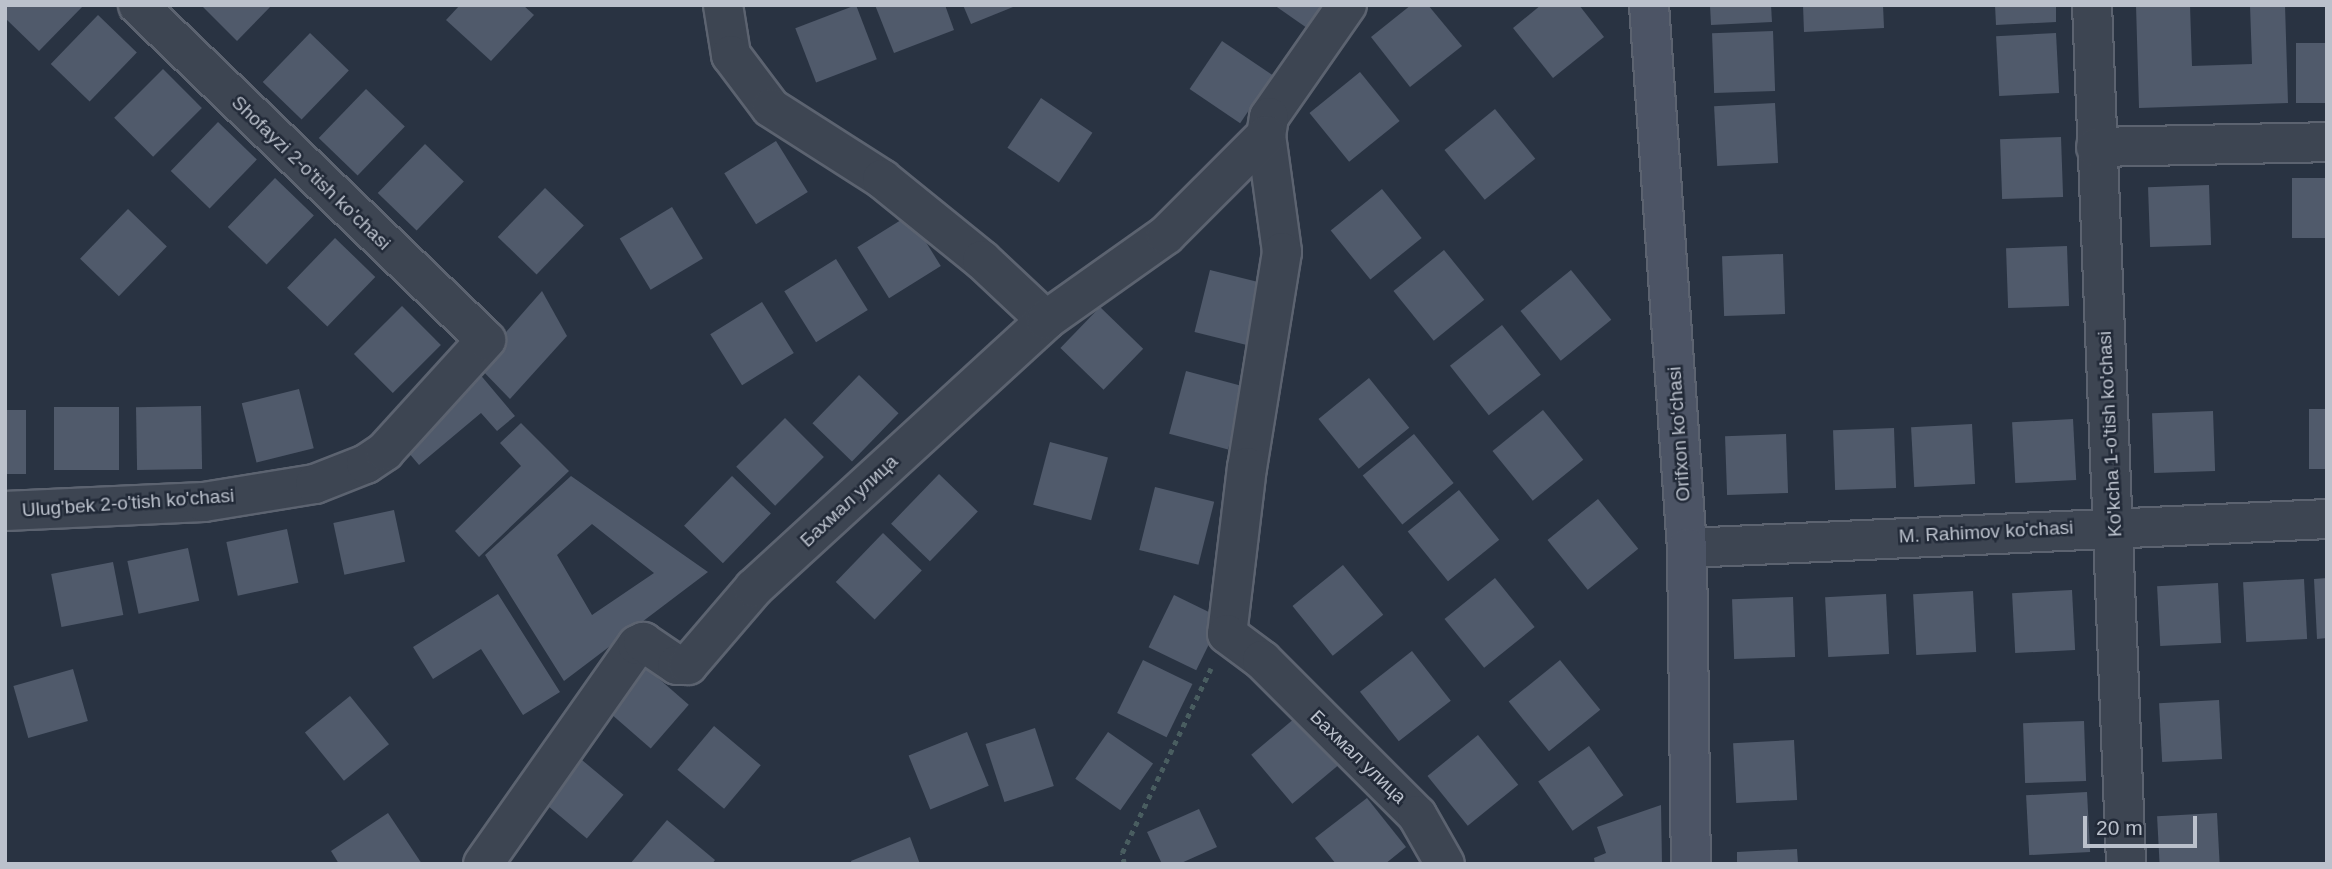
<!DOCTYPE html>
<meta charset="utf-8">
<style>
body{margin:0}
#map{position:relative;width:2332px;height:869px;overflow:hidden;background:#293342;font-family:Arial,sans-serif}
div>[style]{position:absolute}
[style*='--x']{left:calc(var(--x)*1px);top:calc(var(--y)*1px);width:calc(var(--w)*1px);rotate:calc(var(--a)*1deg)}
.building>*{inset:0;background:#505a6b;transform-origin:0 0}
.path>*{height:4.5px;margin-top:-2.25px;transform-origin:0;background:repeating-linear-gradient(90deg,#495d60 0 5px,transparent 0 10px)}
.roads{filter:drop-shadow(2px 0 #5c6370) drop-shadow(-2px 0 #5c6370) drop-shadow(0 2px #5c6370) drop-shadow(0 -2px #5c6370)}
.street>*{height:38px;margin:-19px;padding:0 19px;transform-origin:19px;border-radius:19px;background:#3d4552}
.secondary>*{height:38px;margin:-19px;padding:0 19px;transform-origin:19px;border-radius:19px;background:#4c5465}
span{translate:-50% -50%;white-space:nowrap;text-align:center;line-height:1.15;-webkit-text-stroke:5px #222a38;paint-order:stroke}
.street-label{font-size:19px;color:#bbc1cc}
.frame{position:absolute;inset:0;border:7px solid #bbc1cc;pointer-events:none}
.scale{position:absolute;left:2083px;top:816px;width:114px;height:32px;box-sizing:border-box;border:4px solid #bbc1cc;border-top:0;padding-left:9px;font-size:21px;line-height:24px;white-space:nowrap;color:#bbc1cc;-webkit-text-stroke:5px #222a38;paint-order:stroke}
</style>
<div id="map">
<div class="building">
<div style="clip-path:polygon(7px 5px,84px 5px,39px 51px,5px 18px)"></div>
<div style="clip-path:polygon(201px 5px,272px 5px,237px 41px)"></div>
<div style="clip-path:polygon(460px 5px,523px 5px,534px 15px,491px 61px,446px 20px)"></div>
<div style="left:856px;top:5px;width:58px;height:65px;rotate:69deg"></div>
<div style="clip-path:polygon(875px 5px,945px 5px,954px 30px,894px 53px)"></div>
<div style="clip-path:polygon(963px 5px,1018px 5px,971px 24px)"></div>
<div style="clip-path:polygon(1274px 5px,1323px 5px,1307px 28px)"></div>
<div style="clip-path:polygon(1411px 5px,1428px 5px,1462px 46px,1410px 87px,1371px 37px)"></div>
<div style="clip-path:polygon(1541px 5px,1579px 5px,1604px 37px,1553px 78px,1513px 28px)"></div>
<div style="clip-path:polygon(1710px 5px,1771px 5px,1772px 22px,1711px 25px)"></div>
<div style="clip-path:polygon(1803px 5px,1883px 5px,1884px 28px,1804px 32px)"></div>
<div style="clip-path:polygon(1995px 5px,2056px 5px,2056px 22px,1996px 25px)"></div>
<div style="clip-path:polygon(2136px 5px,2190px 5px,2192px 66px,2252px 64px,2250px 5px,2285px 5px,2288px 103px,2139px 108px)"></div>
<div style="left:98px;top:15px;width:54px;height:68px;rotate:44deg"></div>
<div style="left:1773px;top:31px;width:60px;height:61px;rotate:88deg"></div>
<div style="left:310px;top:33px;width:54px;height:68px;rotate:44deg"></div>
<div style="left:2056px;top:33px;width:60px;height:60px;rotate:87deg"></div>
<div style="left:1222px;top:41px;width:61px;height:58px;rotate:34deg"></div>
<div style="left:2327px;top:43px;width:60px;height:31px;rotate:90deg"></div>
<div style="left:163px;top:69px;width:55px;height:69px;rotate:45deg"></div>
<div style="left:1360px;top:72px;width:63px;height:65px;rotate:51deg"></div>
<div style="left:366px;top:89px;width:54px;height:68px;rotate:44deg"></div>
<div style="left:1041px;top:98px;width:62px;height:60px;rotate:34deg"></div>
<div style="left:1775px;top:103px;width:60px;height:61px;rotate:87deg"></div>
<div style="left:1495px;top:109px;width:64px;height:65px;rotate:51deg"></div>
<div style="left:218px;top:122px;width:54px;height:68px;rotate:44deg"></div>
<div style="left:2061px;top:137px;width:60px;height:61px;rotate:88deg"></div>
<div style="left:776px;top:141px;width:60px;height:61px;rotate:58deg"></div>
<div style="left:425px;top:144px;width:54px;height:68px;rotate:44deg"></div>
<div style="left:275px;top:178px;width:54px;height:68px;rotate:44deg"></div>
<div style="left:2327px;top:178px;width:60px;height:35px;rotate:90deg"></div>
<div style="left:2209px;top:185px;width:60px;height:61px;rotate:88deg"></div>
<div style="left:545px;top:188px;width:54px;height:68px;rotate:44deg"></div>
<div style="left:1382px;top:189px;width:63px;height:66px;rotate:51deg"></div>
<div style="left:672px;top:207px;width:60px;height:61px;rotate:59deg"></div>
<div style="left:128px;top:209px;width:54px;height:69px;rotate:44deg"></div>
<div style="left:909px;top:215px;width:60px;height:61px;rotate:58deg"></div>
<div style="left:335px;top:238px;width:56px;height:69px;rotate:44deg"></div>
<div style="left:2067px;top:246px;width:60px;height:61px;rotate:88deg"></div>
<div style="left:1444px;top:250px;width:64px;height:65px;rotate:51deg"></div>
<div style="left:1783px;top:254px;width:60px;height:61px;rotate:88deg"></div>
<div style="left:836px;top:259px;width:60px;height:61px;rotate:58deg"></div>
<div style="left:1210px;top:270px;width:61px;height:64px;rotate:14deg"></div>
<div style="left:1571px;top:270px;width:64px;height:65px;rotate:51deg"></div>
<div style="clip-path:polygon(542px 291px,567px 336px,510px 399px,477px 365px)"></div>
<div style="left:762px;top:302px;width:60px;height:61px;rotate:58deg"></div>
<div style="left:402px;top:306px;width:55px;height:68px;rotate:45deg"></div>
<div style="left:1100px;top:307px;width:60px;height:57px;rotate:44deg"></div>
<div style="left:1502px;top:325px;width:63px;height:66px;rotate:52deg"></div>
<div style="left:1186px;top:371px;width:61px;height:65px;rotate:15deg"></div>
<div style="clip-path:polygon(478px 372px,515px 416px,497px 431px,481px 413px,419px 465px,397px 439px)"></div>
<div style="left:859px;top:375px;width:55px;height:67px;rotate:44deg"></div>
<div style="left:1369px;top:378px;width:64px;height:65px;rotate:51deg"></div>
<div style="left:299px;top:389px;width:61px;height:59px;rotate:76deg"></div>
<div style="left:201px;top:406px;width:63px;height:65px;rotate:89deg"></div>
<div style="left:119px;top:407px;width:63px;height:65px;rotate:90deg"></div>
<div style="left:2327px;top:409px;width:60px;height:18px;rotate:90deg"></div>
<div style="left:5px;top:410px;width:21px;height:64px"></div>
<div style="left:1543px;top:410px;width:64px;height:65px;rotate:51deg"></div>
<div style="left:2213px;top:411px;width:60px;height:61px;rotate:88deg"></div>
<div style="left:785px;top:418px;width:55px;height:69px;rotate:45deg"></div>
<div style="left:2073px;top:419px;width:61px;height:61px;rotate:87deg"></div>
<div style="clip-path:polygon(521px 423px,569px 471px,479px 557px,455px 531px,521px 466px,500px 443px)"></div>
<div style="left:1972px;top:424px;width:60px;height:61px;rotate:87deg"></div>
<div style="left:1894px;top:428px;width:60px;height:61px;rotate:88deg"></div>
<div style="left:1414px;top:434px;width:63px;height:66px;rotate:51deg"></div>
<div style="left:1786px;top:434px;width:59px;height:61px;rotate:88deg"></div>
<div style="left:1050px;top:442px;width:60px;height:65px;rotate:15deg"></div>
<div style="left:939px;top:474px;width:54px;height:69px;rotate:44deg"></div>
<div style="clip-path:polygon(evenodd,571px 476px,708px 572px,564px 681px,485px 555px,571px 476px,592px 524px,654px 573px,592px 615px,557px 555px,592px 524px)"></div>
<div style="left:732px;top:476px;width:54px;height:69px;rotate:44deg"></div>
<div style="left:1155px;top:487px;width:61px;height:65px;rotate:14deg"></div>
<div style="left:1459px;top:490px;width:64px;height:66px;rotate:51deg"></div>
<div style="left:1598px;top:499px;width:64px;height:65px;rotate:51deg"></div>
<div style="left:394px;top:510px;width:53px;height:62px;rotate:78deg"></div>
<div style="left:287px;top:529px;width:55px;height:62px;rotate:78deg"></div>
<div style="left:883px;top:533px;width:54px;height:68px;rotate:44deg"></div>
<div style="left:188px;top:548px;width:54px;height:62px;rotate:78deg"></div>
<div style="left:113px;top:562px;width:54px;height:63px;rotate:79deg"></div>
<div style="left:1343px;top:565px;width:64px;height:65px;rotate:51deg"></div>
<div style="left:1495px;top:578px;width:63px;height:65px;rotate:51deg"></div>
<div style="clip-path:polygon(2327px 578px,2327px 638px,2317px 639px,2314px 579px)"></div>
<div style="left:2304px;top:579px;width:60px;height:61px;rotate:87deg"></div>
<div style="left:2218px;top:583px;width:60px;height:61px;rotate:87deg"></div>
<div style="left:2072px;top:590px;width:60px;height:60px;rotate:87deg"></div>
<div style="left:1973px;top:591px;width:61px;height:60px;rotate:87deg"></div>
<div style="clip-path:polygon(498px 594px,560px 692px,523px 715px,481px 649px,433px 679px,413px 647px)"></div>
<div style="left:1886px;top:594px;width:60px;height:61px;rotate:87deg"></div>
<div style="left:1174px;top:595px;width:53px;height:58px;rotate:26deg"></div>
<div style="left:1793px;top:597px;width:60px;height:61px;rotate:88deg"></div>
<div style="left:1412px;top:651px;width:63px;height:66px;rotate:52deg"></div>
<div style="left:1143px;top:660px;width:55px;height:59px;rotate:26deg"></div>
<div style="left:1560px;top:660px;width:64px;height:66px;rotate:51deg"></div>
<div style="left:642px;top:664px;width:62px;height:58px;rotate:41deg"></div>
<div style="left:73px;top:669px;width:54px;height:62px;rotate:74deg"></div>
<div style="left:350px;top:696px;width:62px;height:58px;rotate:51deg"></div>
<div style="left:2219px;top:700px;width:59px;height:60px;rotate:87deg"></div>
<div style="left:1301px;top:713px;width:64px;height:65px;rotate:50deg"></div>
<div style="left:2084px;top:721px;width:60px;height:61px;rotate:88deg"></div>
<div style="left:714px;top:726px;width:61px;height:57px;rotate:40deg"></div>
<div style="left:1035px;top:728px;width:61px;height:52px;rotate:72deg"></div>
<div style="left:967px;top:732px;width:58px;height:63px;rotate:68deg"></div>
<div style="left:1108px;top:732px;width:55px;height:57px;rotate:35deg"></div>
<div style="left:1478px;top:735px;width:64px;height:65px;rotate:51deg"></div>
<div style="left:1794px;top:740px;width:60px;height:61px;rotate:87deg"></div>
<div style="left:1589px;top:746px;width:60px;height:62px;rotate:55deg"></div>
<div style="left:576px;top:755px;width:62px;height:57px;rotate:40deg"></div>
<div style="left:2087px;top:792px;width:60px;height:61px;rotate:87deg"></div>
<div style="clip-path:polygon(1367px 798px,1406px 847px,1385px 864px,1336px 864px,1315px 838px)"></div>
<div style="clip-path:polygon(1661px 805px,1662px 864px,1595px 864px,1594px 858px,1606px 853px,1597px 827px)"></div>
<div style="clip-path:polygon(1199px 809px,1217px 847px,1179px 864px,1162px 864px,1147px 832px)"></div>
<div style="clip-path:polygon(388px 813px,422px 864px,339px 864px,331px 851px)"></div>
<div style="left:2217px;top:813px;width:51px;height:60px;rotate:87deg"></div>
<div style="clip-path:polygon(667px 820px,715px 860px,712px 864px,630px 864px)"></div>
<div style="clip-path:polygon(910px 837px,920px 864px,852px 864px,851px 861px)"></div>
<div style="clip-path:polygon(1797px 849px,1798px 864px,1737px 864px,1737px 852px)"></div>
</div>
<div class="path">
<div style="--x:1124;--y:864;--w:11;--a:-100"></div>
<div style="--x:1122;--y:853;--w:205;--a:-64.3"></div>
</div>
<div class="roads">
<div class="street">
<div style="--x:723;--y:5;--w:51;--a:80.9"></div>
<div style="--x:731;--y:55;--w:66;--a:53"></div>
<div style="--x:771;--y:108;--w:132;--a:32.6"></div>
<div style="--x:882;--y:179;--w:129;--a:39"></div>
<div style="--x:982;--y:260;--w:88;--a:43.2"></div>
<div style="--x:1347;--y:5;--w:136;--a:124.9"></div>
<div style="--x:1269;--y:117;--w:18;--a:99"></div>
<div style="--x:1266;--y:135;--w:118;--a:82.2"></div>
<div style="--x:1282;--y:252;--w:218;--a:99.2"></div>
<div style="--x:1247;--y:467;--w:168;--a:96.8"></div>
<div style="--x:1227;--y:634;--w:44;--a:36.6"></div>
<div style="--x:1262;--y:660;--w:219;--a:45"></div>
<div style="--x:1417;--y:815;--w:56;--a:60.3"></div>
<div style="--x:2092;--y:5;--w:860;--a:87.73"></div>
<div style="--x:2096;--y:147;--w:231;--a:-1.2"></div>
<div style="--x:5;--y:511;--w:199;--a:-2.6"></div>
<div style="--x:204;--y:502;--w:112;--a:-9.2"></div>
<div style="--x:315;--y:484;--w:55;--a:-21.4"></div>
<div style="--x:366;--y:464;--w:23;--a:-34"></div>
<div style="--x:385;--y:451;--w:150;--a:-47.7"></div>
<div style="--x:486;--y:340;--w:483;--a:-136.1"></div>
<div style="--x:1687;--y:548;--w:641;--a:-2.59"></div>
<div style="--x:483;--y:864;--w:268;--a:-54.9"></div>
<div style="--x:637;--y:645;--w:7;--a:-27"></div>
<div style="--x:643;--y:642;--w:41;--a:34.1"></div>
<div style="--x:677;--y:665;--w:11;--a:0"></div>
<div style="--x:688;--y:665;--w:101;--a:-49.4"></div>
<div style="--x:754;--y:588;--w:396;--a:-42.5"></div>
<div style="--x:1046;--y:320;--w:147;--a:-35.3"></div>
<div style="--x:1166;--y:235;--w:141;--a:-45"></div>
</div>
<div class="secondary">
<div style="--x:1649;--y:5;--w:544;--a:86"></div>
<div style="--x:1687;--y:548;--w:316;--a:89.3"></div>
</div>
</div>
<div class="street-label">
<span style="left:311px;top:173px;rotate:44deg">Shofayzi 2-o'tish ko'chasi</span>
<span style="left:1679px;top:434px;rotate:-94deg">Orifxon koʻchasi</span>
<span style="left:2110px;top:434px;rotate:-93deg">Ko'kcha 1-o'tish ko'chasi</span>
<span style="left:849px;top:501px;rotate:-43deg">Бахмал улица</span>
<span style="left:128px;top:503px;rotate:-4deg">Ulug'bek 2-o'tish ko'chasi</span>
<span style="left:1986px;top:532px;rotate:-3deg">M. Rahimov ko'chasi</span>
<span style="left:1358px;top:757px;rotate:44deg">Бахмал улица</span>
</div>
<div class="frame"></div>
<div class="scale">20 m</div>
</div>
